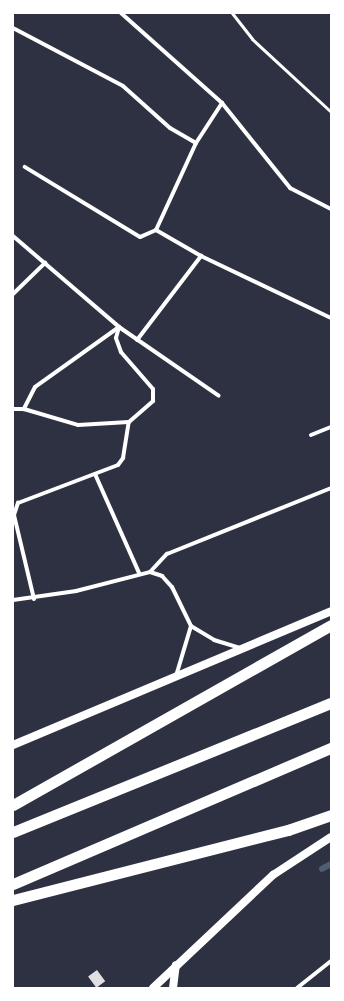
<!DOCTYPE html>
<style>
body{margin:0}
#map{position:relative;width:344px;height:1001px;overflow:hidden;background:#2d3142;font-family:"Nunito Sans",sans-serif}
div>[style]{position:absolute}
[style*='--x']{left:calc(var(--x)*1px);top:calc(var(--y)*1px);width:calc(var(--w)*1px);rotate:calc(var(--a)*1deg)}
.stream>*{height:5.5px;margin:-2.75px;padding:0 2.75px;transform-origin:2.75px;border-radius:2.75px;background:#4f5d75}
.building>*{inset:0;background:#e0e0e3;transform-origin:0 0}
.service>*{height:3px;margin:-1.5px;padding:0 1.5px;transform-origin:1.5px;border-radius:1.5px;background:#fff}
.minor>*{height:4px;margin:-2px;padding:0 2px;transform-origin:2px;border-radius:2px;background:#fff}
.secondary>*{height:8px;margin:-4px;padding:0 4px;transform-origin:4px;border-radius:4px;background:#fff}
.trunk>*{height:11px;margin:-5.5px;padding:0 5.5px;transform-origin:5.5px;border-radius:5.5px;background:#fff}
span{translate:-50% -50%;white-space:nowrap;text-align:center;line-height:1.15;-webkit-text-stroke:4px #fff;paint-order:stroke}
.frame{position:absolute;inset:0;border:14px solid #fff;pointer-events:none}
</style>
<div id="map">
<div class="stream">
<div style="--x:322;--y:869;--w:10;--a:-29"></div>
</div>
<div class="building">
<div style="left:97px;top:970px;width:14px;height:11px;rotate:54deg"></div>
</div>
<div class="service">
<div style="--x:232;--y:13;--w:33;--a:52"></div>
<div style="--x:252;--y:39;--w:108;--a:42.7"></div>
</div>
<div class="minor">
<div style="--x:121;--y:13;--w:135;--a:41.7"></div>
<div style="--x:222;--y:103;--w:109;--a:51.3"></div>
<div style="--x:290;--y:188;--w:46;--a:27.1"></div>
<div style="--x:13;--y:28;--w:124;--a:27.8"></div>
<div style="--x:123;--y:86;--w:63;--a:41.8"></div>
<div style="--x:170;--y:128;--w:30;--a:30"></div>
<div style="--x:196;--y:143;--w:96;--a:114.7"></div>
<div style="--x:156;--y:230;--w:17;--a:156"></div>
<div style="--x:140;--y:237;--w:135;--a:-148.7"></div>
<div style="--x:196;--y:143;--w:48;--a:-57"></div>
<div style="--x:156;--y:230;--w:52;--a:30"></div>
<div style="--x:201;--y:256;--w:144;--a:25.5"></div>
<div style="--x:13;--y:236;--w:140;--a:40.6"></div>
<div style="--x:119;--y:327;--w:103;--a:144.5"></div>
<div style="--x:35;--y:387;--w:25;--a:117"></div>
<div style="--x:24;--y:409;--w:56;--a:16.5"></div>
<div style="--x:78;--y:425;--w:51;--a:-3.4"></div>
<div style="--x:13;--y:294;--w:45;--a:-44.1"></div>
<div style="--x:137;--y:340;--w:106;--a:-52.7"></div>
<div style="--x:13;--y:409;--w:11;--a:0"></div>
<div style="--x:311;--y:435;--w:22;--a:-22"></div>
<div style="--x:95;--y:474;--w:108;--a:66"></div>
<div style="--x:150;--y:572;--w:25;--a:-47"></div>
<div style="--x:167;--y:554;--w:177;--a:-21.9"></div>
<div style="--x:34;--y:599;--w:86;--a:-103.4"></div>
<div style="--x:14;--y:515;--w:13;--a:-72"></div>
<div style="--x:18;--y:503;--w:107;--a:-20.8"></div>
<div style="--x:118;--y:465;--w:9;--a:-54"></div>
<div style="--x:123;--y:458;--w:36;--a:-81"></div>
<div style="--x:129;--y:422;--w:32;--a:-41"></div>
<div style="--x:153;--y:401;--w:12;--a:-90"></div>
<div style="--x:153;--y:389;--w:49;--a:-130.9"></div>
<div style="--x:121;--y:352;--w:15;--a:-110"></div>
<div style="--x:116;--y:338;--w:11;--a:-75"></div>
<div style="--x:119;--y:327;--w:121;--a:34.6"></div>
<div style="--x:13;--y:600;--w:64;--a:-8.1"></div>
<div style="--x:76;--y:591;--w:76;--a:-14.4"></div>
<div style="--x:150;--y:572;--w:13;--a:18"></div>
<div style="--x:162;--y:576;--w:15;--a:48"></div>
<div style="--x:172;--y:587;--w:43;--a:64"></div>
<div style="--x:191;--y:626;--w:27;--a:31"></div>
<div style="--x:214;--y:640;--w:27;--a:17"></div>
<div style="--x:176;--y:676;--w:52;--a:-73.3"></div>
<div style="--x:297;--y:988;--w:43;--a:-38.5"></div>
</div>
<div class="secondary">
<div style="--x:13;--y:745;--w:345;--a:-22.8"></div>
<div style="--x:153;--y:988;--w:165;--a:-43.3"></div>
<div style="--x:273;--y:875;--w:69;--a:-33.2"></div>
<div style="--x:173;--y:988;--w:23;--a:-83"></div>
</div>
<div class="trunk">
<div style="--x:13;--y:805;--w:365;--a:-29.5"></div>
<div style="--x:13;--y:832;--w:343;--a:-22.1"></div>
<div style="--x:13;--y:884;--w:346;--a:-23.2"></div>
<div style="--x:13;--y:900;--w:284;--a:-14.3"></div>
<div style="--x:288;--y:830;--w:46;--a:-19.2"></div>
</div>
<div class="frame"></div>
</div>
